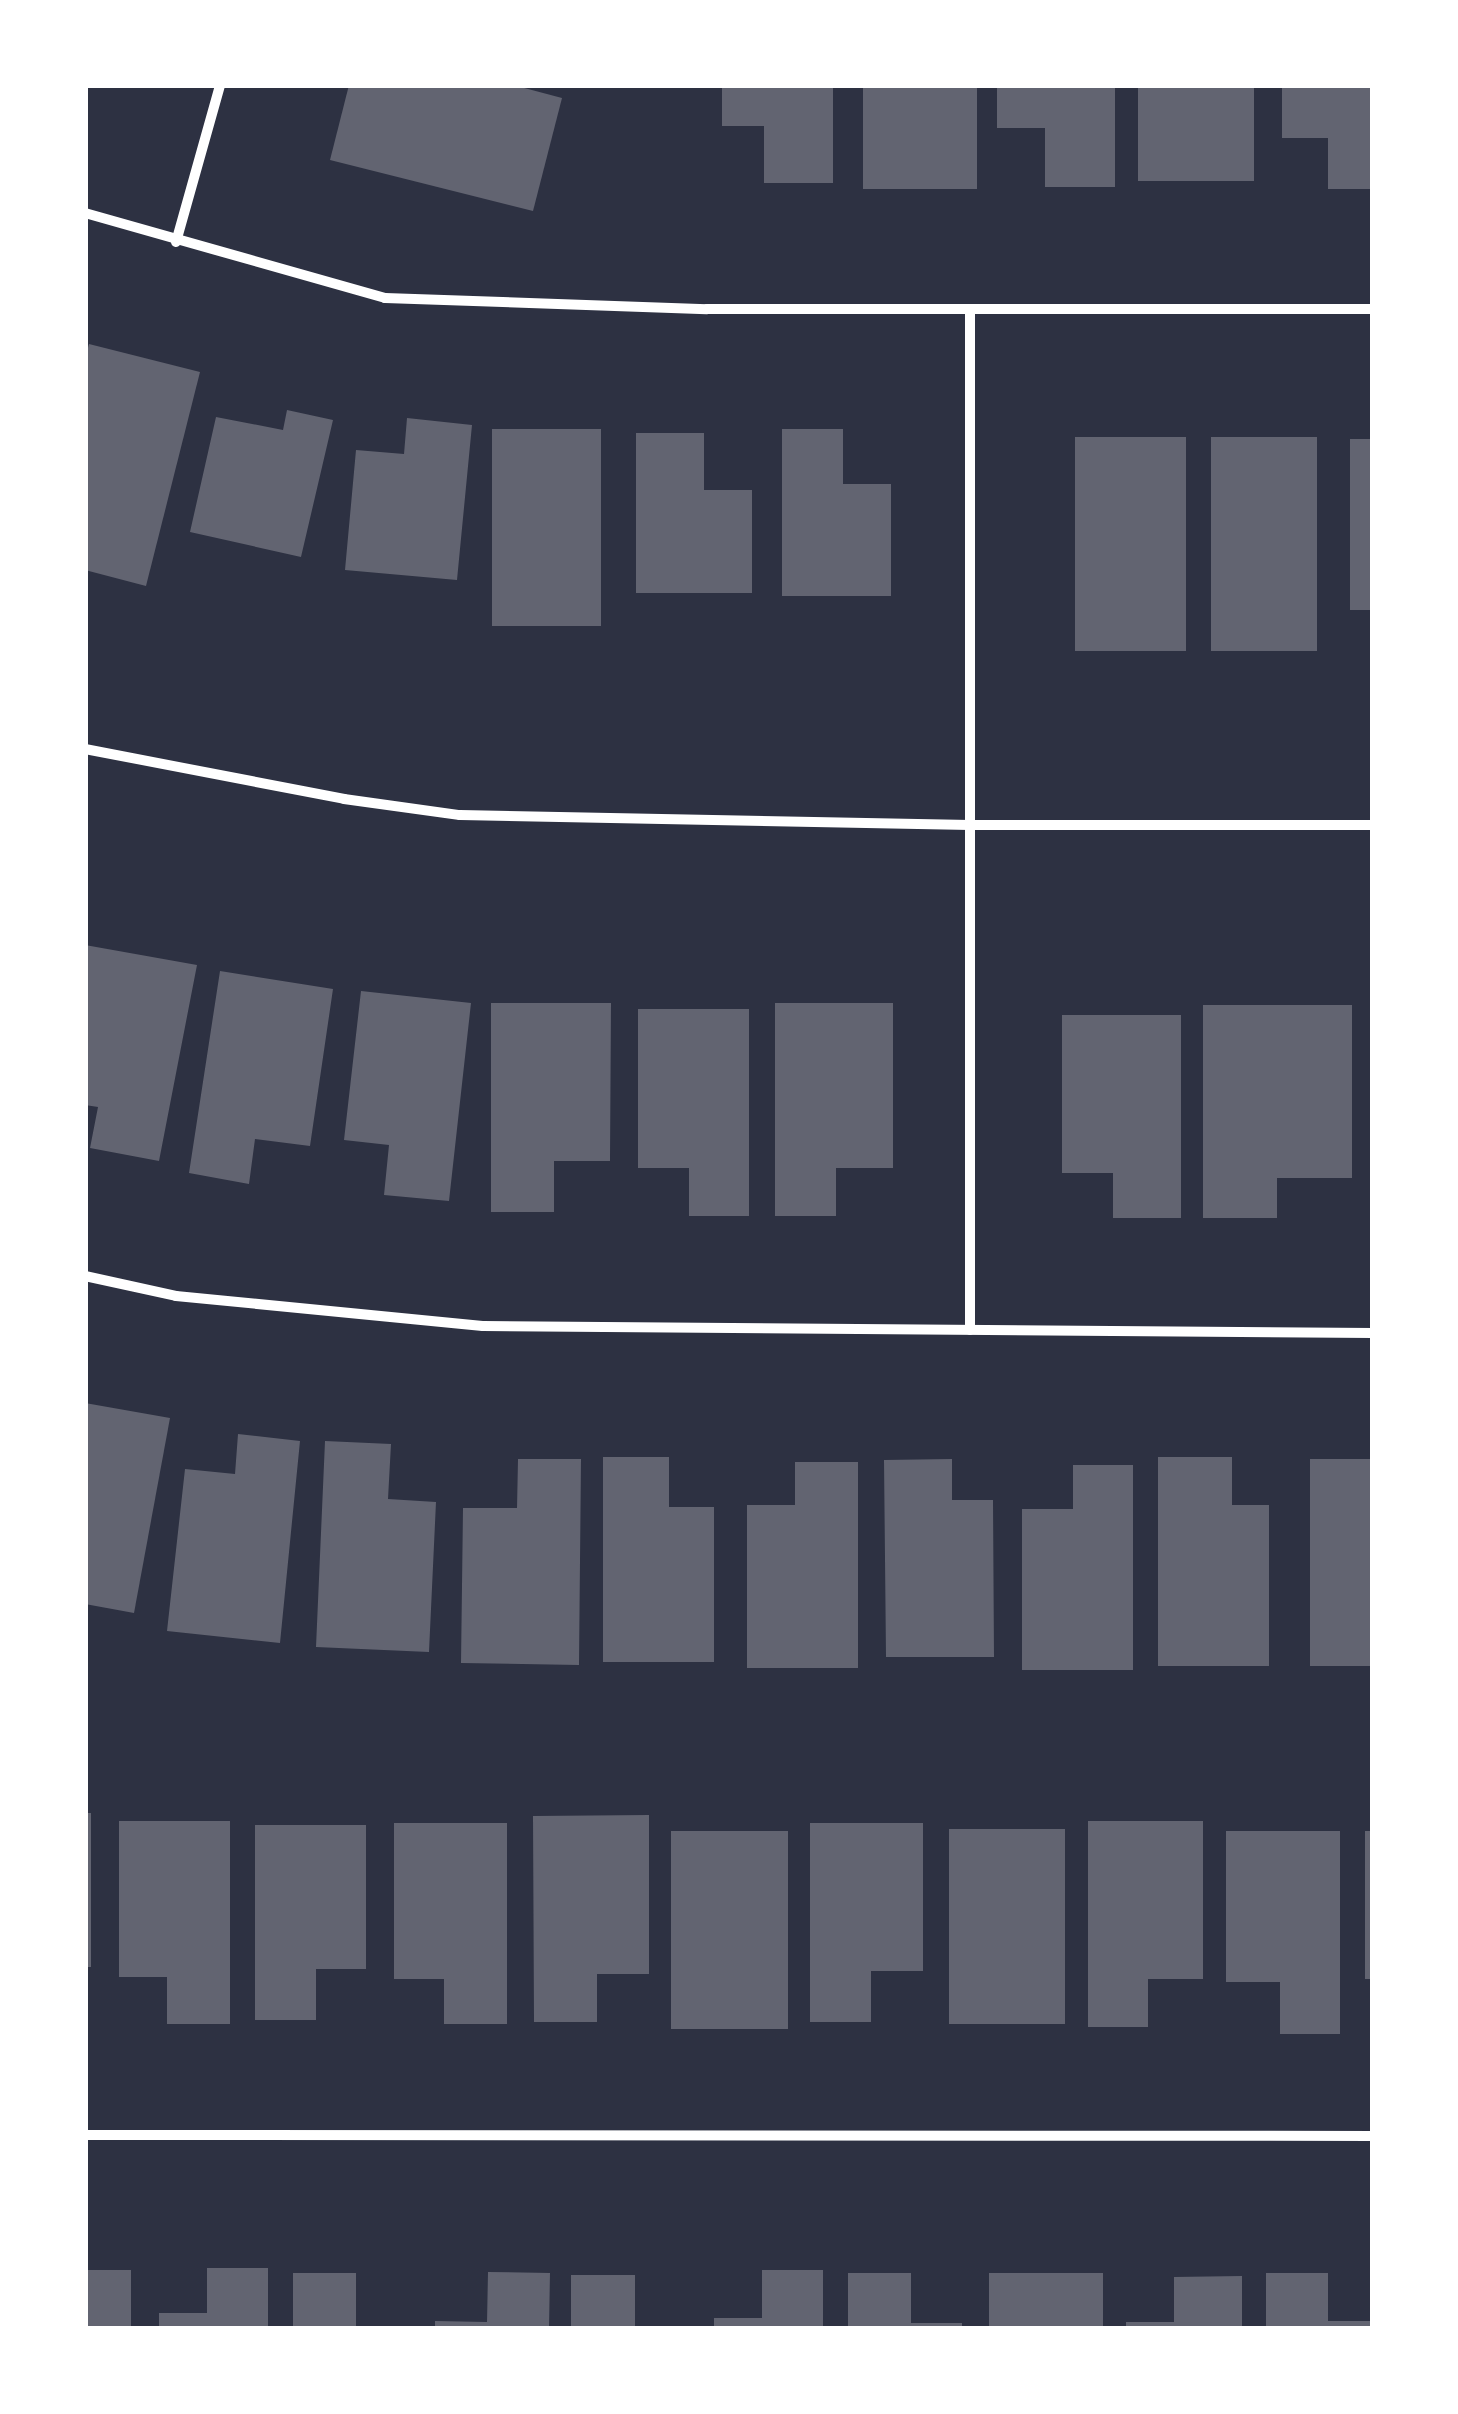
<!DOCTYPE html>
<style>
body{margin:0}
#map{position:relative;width:1458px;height:2414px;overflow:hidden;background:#2d3142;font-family:Arial,sans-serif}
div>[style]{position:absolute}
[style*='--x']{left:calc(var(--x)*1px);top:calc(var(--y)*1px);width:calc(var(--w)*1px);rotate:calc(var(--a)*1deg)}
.building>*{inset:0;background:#626471;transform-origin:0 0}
.minor>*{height:10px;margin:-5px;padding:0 5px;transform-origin:5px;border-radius:5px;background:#fff}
span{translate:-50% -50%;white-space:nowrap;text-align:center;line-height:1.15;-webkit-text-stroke:8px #fff;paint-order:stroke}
.frame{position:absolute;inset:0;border:88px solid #fff;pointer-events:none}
</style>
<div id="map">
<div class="building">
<div style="clip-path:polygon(349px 85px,513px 85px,562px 98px,533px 211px,330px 160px)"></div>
<div style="clip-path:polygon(722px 85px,833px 85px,833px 183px,764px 183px,764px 126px,722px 126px)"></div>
<div style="left:863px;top:85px;width:114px;height:104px"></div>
<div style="clip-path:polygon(997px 85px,1115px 85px,1115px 187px,1045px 187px,1045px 128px,997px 128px)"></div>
<div style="left:1138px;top:85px;width:116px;height:96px"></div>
<div style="clip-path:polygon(1282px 85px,1373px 85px,1373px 189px,1328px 189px,1328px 138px,1282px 138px)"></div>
<div style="clip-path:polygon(89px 344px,200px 372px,146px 586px,85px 570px,85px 359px)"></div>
<div style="clip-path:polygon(287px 410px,333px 420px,301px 557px,190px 532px,216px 417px,283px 430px)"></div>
<div style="clip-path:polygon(407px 418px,472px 425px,457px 580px,345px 570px,356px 450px,404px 454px)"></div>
<div style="left:492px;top:429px;width:109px;height:197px"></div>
<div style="clip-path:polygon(782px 429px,843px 429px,843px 484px,891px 484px,891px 596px,782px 596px)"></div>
<div style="clip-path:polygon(636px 433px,704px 433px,704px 490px,752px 490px,752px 593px,636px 593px)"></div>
<div style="left:1075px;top:437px;width:111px;height:214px"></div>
<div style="left:1211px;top:437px;width:106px;height:214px"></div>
<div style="left:1350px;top:439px;width:23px;height:171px"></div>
<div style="clip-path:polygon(85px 945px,197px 965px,159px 1161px,90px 1148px,98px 1107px,85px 1105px)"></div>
<div style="clip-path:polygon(220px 971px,333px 989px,310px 1146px,255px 1139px,249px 1184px,189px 1173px)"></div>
<div style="clip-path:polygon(361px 991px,471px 1003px,449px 1201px,384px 1195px,389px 1145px,344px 1140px)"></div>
<div style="clip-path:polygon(491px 1003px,611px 1003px,610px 1161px,554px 1161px,554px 1212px,491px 1212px)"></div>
<div style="clip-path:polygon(775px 1003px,893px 1003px,893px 1168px,836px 1168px,836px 1216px,775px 1216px)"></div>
<div style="clip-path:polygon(1203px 1005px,1352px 1005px,1352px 1178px,1277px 1178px,1277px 1218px,1203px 1218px)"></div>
<div style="clip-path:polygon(638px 1009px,749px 1009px,749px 1216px,689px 1216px,689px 1168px,638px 1168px)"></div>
<div style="clip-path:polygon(1062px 1015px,1181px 1015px,1181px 1218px,1113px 1218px,1113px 1173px,1062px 1173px)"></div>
<div style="clip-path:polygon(85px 1403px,170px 1418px,134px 1613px,85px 1604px)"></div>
<div style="clip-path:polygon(238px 1434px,300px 1441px,280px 1643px,167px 1631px,185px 1469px,235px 1474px)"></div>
<div style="clip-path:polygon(325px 1441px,391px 1444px,388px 1499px,436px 1502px,429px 1652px,316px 1647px)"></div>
<div style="clip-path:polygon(603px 1457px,669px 1457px,669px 1507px,714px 1507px,714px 1662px,603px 1662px)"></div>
<div style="clip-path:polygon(1158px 1457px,1232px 1457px,1232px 1505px,1269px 1505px,1269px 1666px,1158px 1666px)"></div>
<div style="clip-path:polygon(518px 1459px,581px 1459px,579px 1665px,461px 1663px,463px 1508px,517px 1508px)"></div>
<div style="clip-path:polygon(952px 1459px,952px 1500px,993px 1500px,994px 1657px,886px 1657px,884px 1460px)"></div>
<div style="left:1310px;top:1459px;width:63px;height:207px"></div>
<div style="clip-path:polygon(795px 1462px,858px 1462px,858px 1668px,747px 1668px,747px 1505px,795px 1505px)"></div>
<div style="clip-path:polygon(1073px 1465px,1133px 1465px,1133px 1670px,1022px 1670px,1022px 1509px,1073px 1509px)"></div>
<div style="left:85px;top:1813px;width:6px;height:154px"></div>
<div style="clip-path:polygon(649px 1815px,649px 1974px,597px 1974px,597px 2022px,534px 2022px,533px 1816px)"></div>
<div style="clip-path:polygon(119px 1821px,230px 1821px,230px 2024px,167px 2024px,167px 1977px,119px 1977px)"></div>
<div style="clip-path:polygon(1088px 1821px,1203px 1821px,1203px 1979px,1148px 1979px,1148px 2027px,1088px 2027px)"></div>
<div style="clip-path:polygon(394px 1823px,507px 1823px,507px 2024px,444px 2024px,444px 1979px,394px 1979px)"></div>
<div style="clip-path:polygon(810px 1823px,923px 1823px,923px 1971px,871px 1971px,871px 2022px,810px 2022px)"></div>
<div style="clip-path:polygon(255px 1825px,366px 1825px,366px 1969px,316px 1969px,316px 2020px,255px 2020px)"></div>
<div style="left:949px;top:1829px;width:116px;height:195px"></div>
<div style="left:671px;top:1831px;width:117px;height:198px"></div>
<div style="clip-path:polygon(1226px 1831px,1340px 1831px,1340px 2034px,1280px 2034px,1280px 1982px,1226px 1982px)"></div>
<div style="left:1365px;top:1831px;width:8px;height:148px"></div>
<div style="clip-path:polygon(207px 2268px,268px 2268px,268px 2329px,159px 2329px,159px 2313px,207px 2313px)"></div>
<div style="left:85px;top:2270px;width:46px;height:59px"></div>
<div style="clip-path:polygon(762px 2270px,823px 2270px,823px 2329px,714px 2329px,714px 2318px,762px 2318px)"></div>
<div style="clip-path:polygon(488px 2272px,550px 2273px,549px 2329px,435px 2329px,435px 2321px,487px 2322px)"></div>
<div style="left:293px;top:2273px;width:63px;height:56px"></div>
<div style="clip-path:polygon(848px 2273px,911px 2273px,911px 2323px,962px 2323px,962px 2329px,848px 2329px)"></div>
<div style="left:989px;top:2273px;width:114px;height:56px"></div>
<div style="clip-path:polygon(1266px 2273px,1328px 2273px,1328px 2321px,1373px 2321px,1373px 2329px,1266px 2329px)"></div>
<div style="left:571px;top:2275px;width:64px;height:54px"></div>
<div style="clip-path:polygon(1242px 2276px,1242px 2329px,1126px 2329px,1126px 2322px,1174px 2322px,1174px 2277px)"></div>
</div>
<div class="minor">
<div style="--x:85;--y:213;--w:312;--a:15.8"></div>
<div style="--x:385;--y:298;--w:322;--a:2"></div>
<div style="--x:707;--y:309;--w:666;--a:0"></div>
<div style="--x:176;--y:242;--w:163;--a:-74.3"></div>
<div style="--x:970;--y:309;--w:1021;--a:90"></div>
<div style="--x:85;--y:749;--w:264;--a:10.9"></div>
<div style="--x:344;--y:799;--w:117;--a:7.9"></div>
<div style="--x:460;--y:815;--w:510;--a:1.12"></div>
<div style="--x:970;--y:825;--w:403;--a:0"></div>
<div style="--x:85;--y:1276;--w:93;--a:12.4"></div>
<div style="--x:176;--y:1296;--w:308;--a:5.6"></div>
<div style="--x:483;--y:1326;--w:890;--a:0.45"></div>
<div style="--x:85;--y:2135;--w:1288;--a:0.04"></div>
</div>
<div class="frame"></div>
</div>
